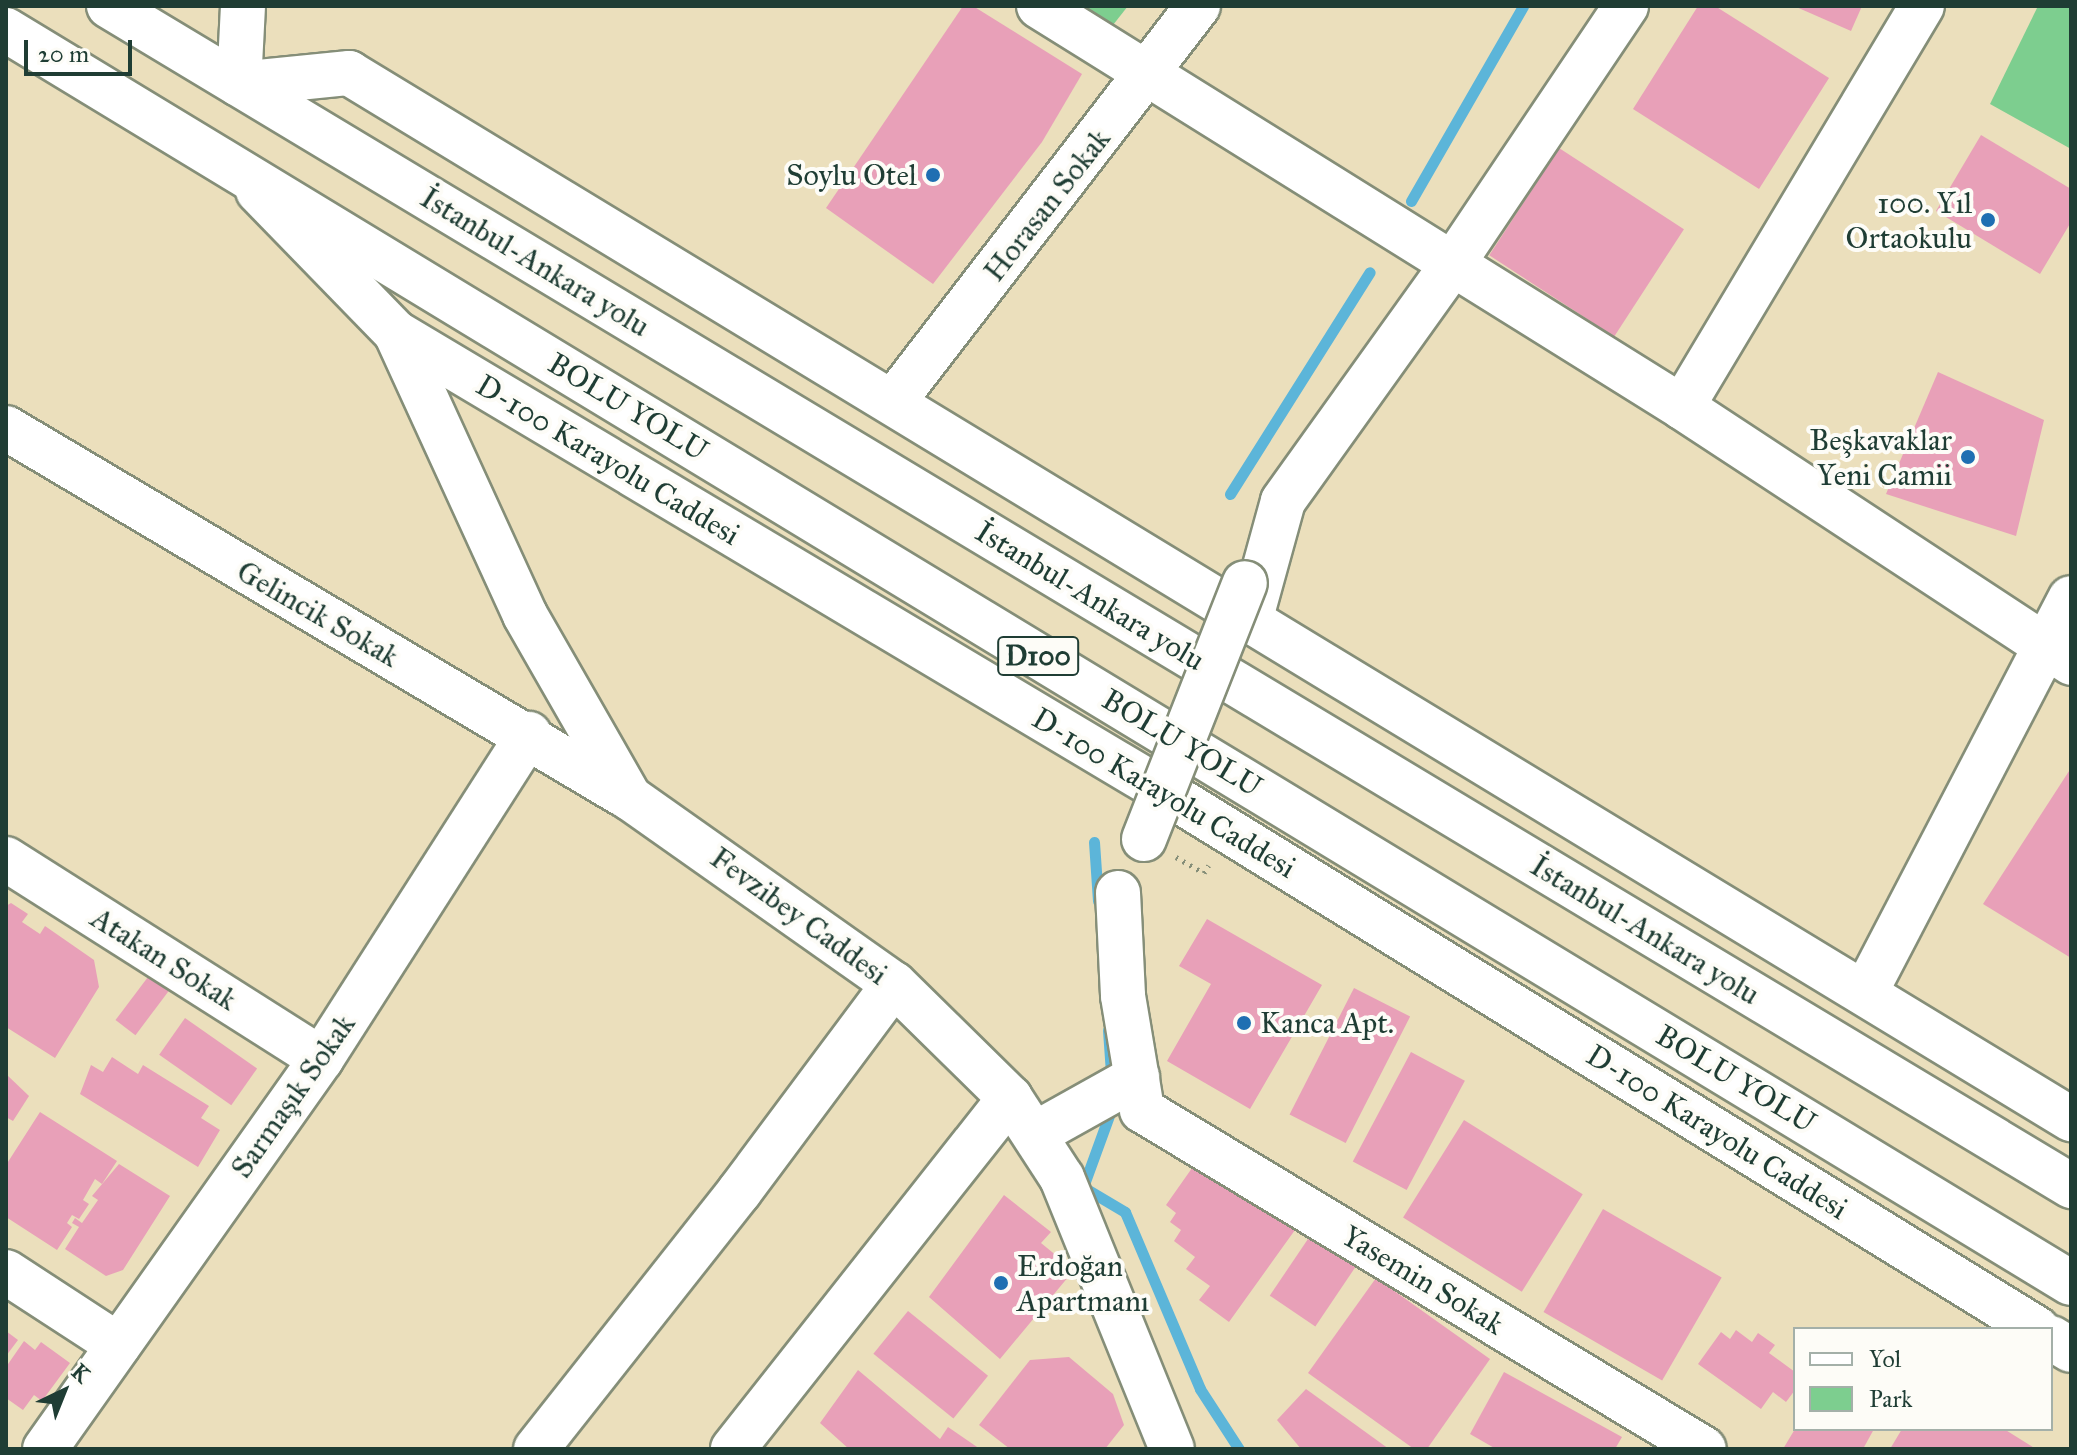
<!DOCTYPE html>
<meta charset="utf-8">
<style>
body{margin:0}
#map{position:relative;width:2077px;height:1455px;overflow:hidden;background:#ebdfbc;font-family:"IM FELL Great Primer",serif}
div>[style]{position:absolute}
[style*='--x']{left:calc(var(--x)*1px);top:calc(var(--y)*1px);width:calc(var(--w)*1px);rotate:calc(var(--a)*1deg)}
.green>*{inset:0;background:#7dce8f}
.stream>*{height:11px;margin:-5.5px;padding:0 5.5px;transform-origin:5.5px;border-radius:5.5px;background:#5cb5d9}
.building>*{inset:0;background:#e8a0b8;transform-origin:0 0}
.path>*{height:5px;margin-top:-2.5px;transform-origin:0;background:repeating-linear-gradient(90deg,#858e78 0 2px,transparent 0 8px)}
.roads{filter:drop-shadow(2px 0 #858e78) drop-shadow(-2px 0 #858e78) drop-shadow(0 2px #858e78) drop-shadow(0 -2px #858e78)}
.minor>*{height:44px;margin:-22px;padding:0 22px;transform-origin:22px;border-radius:22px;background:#fff}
.highway>*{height:44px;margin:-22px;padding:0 22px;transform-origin:22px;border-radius:22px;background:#fff}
.bridges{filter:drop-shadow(2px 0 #858e78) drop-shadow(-2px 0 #858e78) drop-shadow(0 2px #858e78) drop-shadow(0 -2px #858e78)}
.minor-bridge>*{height:44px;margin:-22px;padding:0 22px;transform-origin:22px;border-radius:22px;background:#fff}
.dots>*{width:22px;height:22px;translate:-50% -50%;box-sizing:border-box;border:4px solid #fdfcf7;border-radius:50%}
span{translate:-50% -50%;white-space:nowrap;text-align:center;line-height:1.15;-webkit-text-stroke:8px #fdfcf7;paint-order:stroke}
.shield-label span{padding:2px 6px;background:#fdfcf7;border:2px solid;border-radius:6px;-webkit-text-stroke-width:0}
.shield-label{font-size:28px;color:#1f3d34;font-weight:700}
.poi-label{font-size:30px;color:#1f3d34}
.right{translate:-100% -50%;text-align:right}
.left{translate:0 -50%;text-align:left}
.street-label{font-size:30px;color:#1f3d34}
.frame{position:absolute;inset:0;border:8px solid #1f3d34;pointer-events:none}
.legend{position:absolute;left:1793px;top:1327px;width:260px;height:104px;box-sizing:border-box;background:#fdfcf7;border:2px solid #a4b0a9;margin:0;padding:10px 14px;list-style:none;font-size:24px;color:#1f3d34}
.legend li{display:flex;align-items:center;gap:16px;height:40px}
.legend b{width:40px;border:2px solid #a4b0a9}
.north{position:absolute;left:24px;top:1351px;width:80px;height:80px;-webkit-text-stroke:6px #fdfcf7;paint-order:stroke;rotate:43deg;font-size:22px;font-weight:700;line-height:32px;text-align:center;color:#1f3d34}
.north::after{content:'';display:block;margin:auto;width:28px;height:36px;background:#1f3d34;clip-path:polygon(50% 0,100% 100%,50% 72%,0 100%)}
.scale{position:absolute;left:24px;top:40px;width:108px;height:36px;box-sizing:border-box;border:4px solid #1f3d34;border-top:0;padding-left:10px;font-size:24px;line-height:28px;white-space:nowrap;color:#1f3d34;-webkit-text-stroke:6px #fdfcf7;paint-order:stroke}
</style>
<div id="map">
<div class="green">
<div style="clip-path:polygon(1067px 6px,1128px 6px,1113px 25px,1094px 23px)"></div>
<div style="clip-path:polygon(2038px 6px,2071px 6px,2071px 149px,1990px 104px)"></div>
</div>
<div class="stream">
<div style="--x:1411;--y:201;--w:225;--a:-60.1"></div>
<div style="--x:1230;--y:494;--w:262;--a:-57.8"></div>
<div style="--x:1094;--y:842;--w:59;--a:86.1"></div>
<div style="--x:1108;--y:1030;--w:39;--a:86"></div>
<div style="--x:1111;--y:1110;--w:82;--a:110"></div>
<div style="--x:1083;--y:1187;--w:49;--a:30.8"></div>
<div style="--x:1125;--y:1212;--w:192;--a:67"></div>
<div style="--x:1200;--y:1389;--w:72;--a:57"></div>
</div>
<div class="building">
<div style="clip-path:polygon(963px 6px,973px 6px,1082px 74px,1042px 142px,933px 284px,826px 208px)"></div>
<div style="clip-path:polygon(1698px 6px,1715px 6px,1829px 78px,1759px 189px,1633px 109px)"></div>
<div style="clip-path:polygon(1794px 6px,1862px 6px,1851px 31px)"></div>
<div style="clip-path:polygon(1981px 135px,2071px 189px,2071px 222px,2040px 274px,1936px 211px)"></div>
<div style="left:1559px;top:148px;width:149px;height:128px;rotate:33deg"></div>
<div style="clip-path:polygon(1938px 372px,2044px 420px,2016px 536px,1886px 494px)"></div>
<div style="clip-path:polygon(2071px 768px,2071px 958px,1983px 904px)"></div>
<div style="clip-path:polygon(11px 903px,28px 914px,22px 922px,40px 934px,45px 926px,94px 960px,99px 987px,55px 1058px,6px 1027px,6px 906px)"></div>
<div style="clip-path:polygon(1207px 919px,1322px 985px,1250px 1109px,1167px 1061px,1211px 984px,1179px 966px)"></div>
<div style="left:151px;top:973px;width:25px;height:59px;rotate:37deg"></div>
<div style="left:1354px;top:988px;width:63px;height:142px;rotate:27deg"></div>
<div style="left:185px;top:1018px;width:88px;height:45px;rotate:35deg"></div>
<div style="left:1411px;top:1052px;width:61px;height:124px;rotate:28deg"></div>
<div style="clip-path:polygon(112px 1057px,138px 1074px,143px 1065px,209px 1106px,201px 1118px,220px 1130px,198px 1167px,80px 1094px,91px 1065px,103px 1072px)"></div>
<div style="clip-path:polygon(6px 1074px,29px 1096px,13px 1121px,6px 1117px)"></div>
<div style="clip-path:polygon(40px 1112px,117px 1161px,102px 1184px,95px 1179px,83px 1200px,89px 1204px,79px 1219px,72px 1215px,67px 1223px,72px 1227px,57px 1250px,6px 1217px,6px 1165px)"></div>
<div style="left:1464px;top:1120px;width:140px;height:115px;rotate:32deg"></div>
<div style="clip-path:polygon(1197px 1161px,1295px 1230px,1229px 1322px,1199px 1300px,1210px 1286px,1186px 1269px,1195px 1257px,1174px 1241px,1181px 1230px,1170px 1222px,1176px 1213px,1166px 1205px)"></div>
<div style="clip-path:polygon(119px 1164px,170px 1196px,123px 1270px,106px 1276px,65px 1249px,79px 1227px,72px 1223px,75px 1218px,82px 1223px,98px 1200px,92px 1196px)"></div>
<div style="clip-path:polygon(1004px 1195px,1051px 1232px,1041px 1243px,1074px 1270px,1000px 1359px,929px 1297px)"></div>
<div style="left:1603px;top:1209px;width:137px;height:119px;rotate:30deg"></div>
<div style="left:1310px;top:1236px;width:55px;height:72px;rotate:34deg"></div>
<div style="clip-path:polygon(1376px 1278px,1490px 1359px,1427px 1449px,1414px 1449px,1308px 1373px)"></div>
<div style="left:908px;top:1311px;width:103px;height:55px;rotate:39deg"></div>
<div style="clip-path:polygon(1736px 1330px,1752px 1342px,1758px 1333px,1775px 1345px,1769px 1353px,1795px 1372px,1795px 1390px,1786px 1402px,1773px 1392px,1761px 1409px,1698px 1364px,1721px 1332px,1730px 1339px)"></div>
<div style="clip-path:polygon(6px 1331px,18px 1340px,6px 1356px)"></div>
<div style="clip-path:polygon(24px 1341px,35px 1350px,41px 1342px,70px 1363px,42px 1401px,34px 1395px,23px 1410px,6px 1398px,6px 1367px)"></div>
<div style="clip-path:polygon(1069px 1357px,1113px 1394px,1124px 1425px,1105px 1449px,1010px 1449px,979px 1425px,1030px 1360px)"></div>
<div style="clip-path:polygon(858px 1370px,940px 1439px,948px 1427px,980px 1449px,849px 1449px,820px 1423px)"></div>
<div style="clip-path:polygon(1504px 1372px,1622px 1437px,1615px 1449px,1496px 1449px,1470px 1434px)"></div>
<div style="clip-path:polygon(1306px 1389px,1389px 1449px,1301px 1449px,1277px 1420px)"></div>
<div style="clip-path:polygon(1795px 1429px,1874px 1429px,1863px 1449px,1783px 1449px)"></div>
<div style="clip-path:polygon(1902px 1429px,2004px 1429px,2036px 1449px,1890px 1449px)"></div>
</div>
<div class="path">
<div style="--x:1176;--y:857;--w:32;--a:30"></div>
<div style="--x:1204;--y:873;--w:9;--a:-58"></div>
</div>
<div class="roads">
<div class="minor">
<div style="--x:243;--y:6;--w:78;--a:92.9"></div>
<div style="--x:239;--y:84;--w:111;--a:-5.7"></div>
<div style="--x:349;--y:73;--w:2015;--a:31.28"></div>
<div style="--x:1039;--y:6;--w:758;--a:31.95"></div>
<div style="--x:1682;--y:407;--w:466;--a:33.3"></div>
<div style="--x:258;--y:191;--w:198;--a:45.8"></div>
<div style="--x:396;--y:333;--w:892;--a:30.82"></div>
<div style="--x:1162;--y:790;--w:1028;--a:31.63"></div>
<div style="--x:396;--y:333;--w:310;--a:65.4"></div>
<div style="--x:525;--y:615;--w:211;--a:60.2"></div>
<div style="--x:630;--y:798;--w:323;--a:35.2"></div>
<div style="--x:894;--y:984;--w:163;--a:44.5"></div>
<div style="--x:1010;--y:1098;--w:447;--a:128.3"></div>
<div style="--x:893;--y:402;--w:500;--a:-52.4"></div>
<div style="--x:1682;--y:407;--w:467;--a:-59.1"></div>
<div style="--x:6;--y:428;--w:717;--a:30.68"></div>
<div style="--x:1250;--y:621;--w:124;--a:-74.6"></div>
<div style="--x:1283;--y:501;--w:290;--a:-54.4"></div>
<div style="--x:1452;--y:265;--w:312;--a:-56.1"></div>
<div style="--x:6;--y:859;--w:373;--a:32.4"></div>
<div style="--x:1118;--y:893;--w:103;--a:87.2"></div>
<div style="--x:1123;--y:996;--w:116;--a:80.5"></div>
<div style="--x:1142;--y:1110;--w:656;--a:31.1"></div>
<div style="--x:1865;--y:993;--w:445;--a:-62.5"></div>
<div style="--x:1010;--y:1098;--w:95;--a:57"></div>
<div style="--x:1062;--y:1178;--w:292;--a:67.9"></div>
<div style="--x:1035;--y:1134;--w:117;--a:-29.2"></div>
<div style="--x:6;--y:1272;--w:134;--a:33.1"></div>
<div style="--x:2051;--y:1338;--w:23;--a:31"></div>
<div style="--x:45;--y:1449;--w:478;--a:-54.7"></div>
<div style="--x:321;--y:1059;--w:386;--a:-57.4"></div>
<div style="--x:536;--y:1449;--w:328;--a:-51.7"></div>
<div style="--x:739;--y:1192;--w:259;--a:-53.3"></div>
</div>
<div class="highway">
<div style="--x:109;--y:6;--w:2290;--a:31.02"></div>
<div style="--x:6;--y:30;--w:2415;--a:31.25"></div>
</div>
</div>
<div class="bridges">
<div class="minor-bridge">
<div style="--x:1144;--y:839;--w:275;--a:-68.5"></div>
</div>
</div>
<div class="dots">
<div style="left:933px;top:175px;background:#1f6fb2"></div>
<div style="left:1988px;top:220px;background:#1f6fb2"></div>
<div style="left:1968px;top:457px;background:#1f6fb2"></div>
<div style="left:1244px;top:1023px;background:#1f6fb2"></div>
<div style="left:1001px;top:1283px;background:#1f6fb2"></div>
</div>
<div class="shield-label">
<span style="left:1038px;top:656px">D100</span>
</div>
<div class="poi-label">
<span class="right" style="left:917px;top:175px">Soylu Otel</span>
<span class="right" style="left:1972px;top:220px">100. Yıl<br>Ortaokulu</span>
<span class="right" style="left:1952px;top:457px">Beşkavaklar<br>Yeni Camii</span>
<span class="left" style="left:1260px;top:1023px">Kanca Apt.</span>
<span class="left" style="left:1017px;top:1283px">Erdoğan<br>Apartmanı</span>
</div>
<div class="street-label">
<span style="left:1047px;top:205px;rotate:-52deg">Horasan Sokak</span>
<span style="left:535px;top:262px;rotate:31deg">İstanbul-Ankara yolu</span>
<span style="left:628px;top:407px;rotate:31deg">BOLU YOLU</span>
<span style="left:608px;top:460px;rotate:31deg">D-100 Karayolu Caddesi</span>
<span style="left:1090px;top:596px;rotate:31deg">İstanbul-Ankara yolu</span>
<span style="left:318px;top:614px;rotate:30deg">Gelincik Sokak</span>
<span style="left:1182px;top:743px;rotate:31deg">BOLU YOLU</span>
<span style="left:1164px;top:793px;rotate:31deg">D-100 Karayolu Caddesi</span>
<span style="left:799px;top:916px;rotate:36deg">Fevzibey Caddesi</span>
<span style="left:1645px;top:930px;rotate:31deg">İstanbul-Ankara yolu</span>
<span style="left:164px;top:959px;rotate:32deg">Atakan Sokak</span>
<span style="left:1736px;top:1079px;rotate:31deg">BOLU YOLU</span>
<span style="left:293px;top:1096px;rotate:-55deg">Sarmaşık Sokak</span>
<span style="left:1717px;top:1132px;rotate:32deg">D-100 Karayolu Caddesi</span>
<span style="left:1423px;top:1280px;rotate:31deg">Yasemin Sokak</span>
</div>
<div class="frame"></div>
<ul class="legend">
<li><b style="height:10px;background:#fff"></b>Yol</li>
<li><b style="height:22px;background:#7dce8f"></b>Park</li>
</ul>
<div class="north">K</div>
<div class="scale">20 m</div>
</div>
